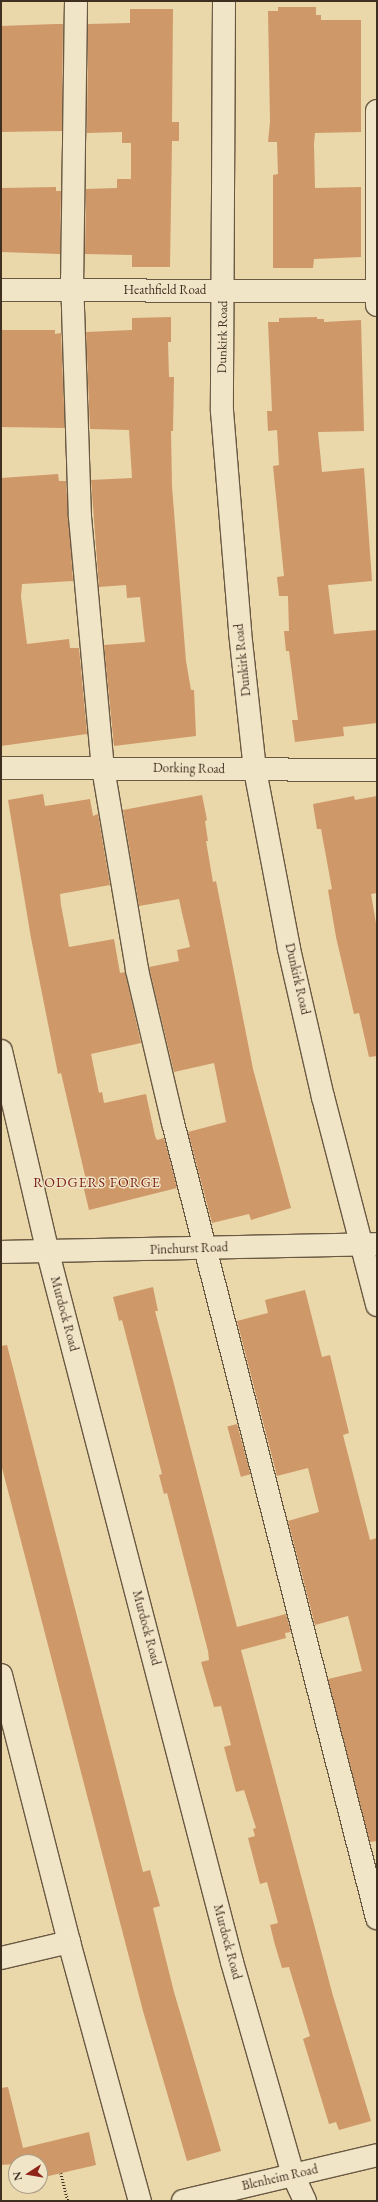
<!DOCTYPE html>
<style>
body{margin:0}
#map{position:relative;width:378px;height:2202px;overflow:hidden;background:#ead7aa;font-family:"EB Garamond",serif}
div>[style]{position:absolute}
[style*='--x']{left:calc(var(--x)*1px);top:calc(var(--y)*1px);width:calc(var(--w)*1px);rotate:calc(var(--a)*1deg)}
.building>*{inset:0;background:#cf9869;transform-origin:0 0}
.path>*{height:2.5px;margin-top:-1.25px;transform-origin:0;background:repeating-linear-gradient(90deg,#3f2f21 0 1px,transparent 0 3px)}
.roads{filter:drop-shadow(1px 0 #6a5943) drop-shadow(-1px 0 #6a5943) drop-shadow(0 1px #6a5943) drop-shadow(0 -1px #6a5943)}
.minor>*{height:22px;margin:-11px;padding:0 11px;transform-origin:11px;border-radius:11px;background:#f1e5c8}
span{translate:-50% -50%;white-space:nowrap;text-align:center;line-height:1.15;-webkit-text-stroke:3px #f1e5c8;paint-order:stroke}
.street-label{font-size:13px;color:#3f2f21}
.neighbourhood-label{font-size:14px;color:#7a1f14;letter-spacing:1px}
.frame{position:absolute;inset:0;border:2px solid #3f2f21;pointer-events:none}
.north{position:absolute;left:8px;top:2154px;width:40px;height:40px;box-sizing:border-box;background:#f1e5c8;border:1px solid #aa9c85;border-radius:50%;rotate:258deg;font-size:11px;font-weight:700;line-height:16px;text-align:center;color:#3f2f21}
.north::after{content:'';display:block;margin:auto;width:14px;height:18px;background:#8f2418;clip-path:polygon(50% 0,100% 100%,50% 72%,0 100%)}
</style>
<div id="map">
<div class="building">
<div style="clip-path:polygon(278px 7px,316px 7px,316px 15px,321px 15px,321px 20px,361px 20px,361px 132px,315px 133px,314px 144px,315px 188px,361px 187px,361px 257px,314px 259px,313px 268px,273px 268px,273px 175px,278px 174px,277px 142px,268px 142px,270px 122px,268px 11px,278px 11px)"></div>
<div style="clip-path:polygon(130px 9px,173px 9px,172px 122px,179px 122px,179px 141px,172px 141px,170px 267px,132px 267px,132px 255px,85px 254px,86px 189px,117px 188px,117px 179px,131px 179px,131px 143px,122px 143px,122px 132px,87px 133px,88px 24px,130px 23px)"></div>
<div style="clip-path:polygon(56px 24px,63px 24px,62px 131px,1px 132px,1px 26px)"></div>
<div style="clip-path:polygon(56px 187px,56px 191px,61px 191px,60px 254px,1px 252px,1px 188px)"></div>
<div style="clip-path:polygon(171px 317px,171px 342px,168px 342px,169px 377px,174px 377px,173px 431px,171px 431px,172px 487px,186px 661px,191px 690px,194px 690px,196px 736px,114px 746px,104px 645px,145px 642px,140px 597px,127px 598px,126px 585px,99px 587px,91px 480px,132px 478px,129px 430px,90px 429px,86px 332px,132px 330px,132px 318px)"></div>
<div style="clip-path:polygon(317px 317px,317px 319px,324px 319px,324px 322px,361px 320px,364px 431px,318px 432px,322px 472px,364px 468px,372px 581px,328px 585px,334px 634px,377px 630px,377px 723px,343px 727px,344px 736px,295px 742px,292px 720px,298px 720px,289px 651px,286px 651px,284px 631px,289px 631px,288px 596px,279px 596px,277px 577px,284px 576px,273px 466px,279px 465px,277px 430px,268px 431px,267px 411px,272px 411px,268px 322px,279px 322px,279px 318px)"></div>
<div style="clip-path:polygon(1px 330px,55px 330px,55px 334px,61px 333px,65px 428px,1px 427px)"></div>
<div style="clip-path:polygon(58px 474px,59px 481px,66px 481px,73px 581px,22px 584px,21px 597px,27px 644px,69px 639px,70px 648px,79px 648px,87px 734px,1px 746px,1px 478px)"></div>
<div style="clip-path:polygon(43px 794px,45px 806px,90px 799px,93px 816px,98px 814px,110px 885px,60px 894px,61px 905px,69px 947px,114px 939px,120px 973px,125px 972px,141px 1043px,91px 1054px,99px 1093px,102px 1092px,104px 1103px,146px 1094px,155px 1136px,157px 1140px,164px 1138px,177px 1188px,89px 1210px,83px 1185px,87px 1184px,61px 1073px,58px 1074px,31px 938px,8px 800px)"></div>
<div style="clip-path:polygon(202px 795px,207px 820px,205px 821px,208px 841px,206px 841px,213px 882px,216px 881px,253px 1069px,291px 1208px,251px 1220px,249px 1214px,212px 1223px,188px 1132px,226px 1122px,214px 1063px,174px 1072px,149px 967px,179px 961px,177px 950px,190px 947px,182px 913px,179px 899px,139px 906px,123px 810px)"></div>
<div style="clip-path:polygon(354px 796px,355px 800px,377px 796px,377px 893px,371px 894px,377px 929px,377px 1056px,369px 1057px,359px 1013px,354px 1014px,336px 937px,328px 890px,332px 889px,321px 829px,317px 829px,313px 804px)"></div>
<div style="clip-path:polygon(153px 1287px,158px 1311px,155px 1311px,237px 1627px,286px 1614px,291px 1632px,285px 1633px,286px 1638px,241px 1650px,333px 1996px,371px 2121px,339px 2130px,336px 2122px,329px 2124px,303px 2039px,310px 2036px,289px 1967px,282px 1968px,275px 1945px,270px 1925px,278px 1923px,267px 1882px,260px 1884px,248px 1838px,255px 1836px,253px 1829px,256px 1828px,244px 1790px,236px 1792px,224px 1747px,231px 1745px,221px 1706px,214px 1707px,201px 1662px,209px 1660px,208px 1651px,167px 1493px,164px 1494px,159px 1475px,162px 1474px,122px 1320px,119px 1321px,113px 1297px)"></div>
<div style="clip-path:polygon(305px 1290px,322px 1357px,330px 1355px,336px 1380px,349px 1433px,343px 1435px,370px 1540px,377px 1538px,377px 1841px,370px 1842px,328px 1679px,362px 1671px,348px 1616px,315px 1625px,288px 1521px,319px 1512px,308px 1468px,277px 1476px,237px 1321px,268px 1313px,265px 1300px)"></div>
<div style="clip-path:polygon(7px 1345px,143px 1872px,150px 1870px,160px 1906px,153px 1908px,174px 1992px,221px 2151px,187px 2161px,143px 2011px,1px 1464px,1px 1346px)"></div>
<div style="left:237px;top:1424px;width:52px;height:10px;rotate:75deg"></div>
<div style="clip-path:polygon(8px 2087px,23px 2148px,89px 2132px,96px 2165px,40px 2178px,40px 2162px,1px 2165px,1px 2088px)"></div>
</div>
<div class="path">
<div style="--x:61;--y:2173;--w:29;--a:76"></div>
</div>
<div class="roads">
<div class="minor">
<div style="--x:76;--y:1;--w:277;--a:90.8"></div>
<div style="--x:72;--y:278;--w:239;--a:88.1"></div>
<div style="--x:80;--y:517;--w:252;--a:84.8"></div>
<div style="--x:103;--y:768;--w:205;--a:80.4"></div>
<div style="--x:137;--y:970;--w:157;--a:76.8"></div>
<div style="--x:173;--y:1123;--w:821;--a:75.61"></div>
<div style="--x:224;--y:1;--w:410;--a:90.3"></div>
<div style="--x:222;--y:411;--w:222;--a:85.3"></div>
<div style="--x:240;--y:632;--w:139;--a:83.8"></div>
<div style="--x:255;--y:770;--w:182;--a:79.2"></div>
<div style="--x:289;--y:949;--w:152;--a:77.1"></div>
<div style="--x:323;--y:1097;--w:215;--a:75.4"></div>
<div style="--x:377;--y:111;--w:194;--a:90"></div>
<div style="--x:1;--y:290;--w:376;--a:0.2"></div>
<div style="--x:1;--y:768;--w:376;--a:0.3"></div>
<div style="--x:1;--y:1051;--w:207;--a:76.9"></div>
<div style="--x:48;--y:1253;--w:732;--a:75.45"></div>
<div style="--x:232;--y:1962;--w:222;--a:74"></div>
<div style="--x:293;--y:2175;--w:29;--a:65"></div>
<div style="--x:1;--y:1252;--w:376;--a:-1.2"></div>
<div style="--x:1;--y:1675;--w:276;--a:75.7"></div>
<div style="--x:69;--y:1942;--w:269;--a:74.7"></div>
<div style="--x:1;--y:1958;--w:70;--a:-13.2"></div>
<div style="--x:183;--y:2201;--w:199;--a:-13.3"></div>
</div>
</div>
<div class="street-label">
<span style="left:165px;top:290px">Heathfield Road</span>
<span style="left:223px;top:337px;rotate:-89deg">Dunkirk Road</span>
<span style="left:243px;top:660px;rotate:-96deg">Dunkirk Road</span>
<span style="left:189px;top:769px;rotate:1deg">Dorking Road</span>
<span style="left:297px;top:979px;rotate:77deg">Dunkirk Road</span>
<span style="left:189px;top:1249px;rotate:-2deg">Pinehurst Road</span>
<span style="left:64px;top:1314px;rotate:75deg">Murdock Road</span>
<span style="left:146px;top:1628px;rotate:75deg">Murdock Road</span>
<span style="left:227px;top:1942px;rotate:75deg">Murdock Road</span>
<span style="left:280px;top:2178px;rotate:-13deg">Blenheim Road</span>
</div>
<div class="neighbourhood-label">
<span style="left:97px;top:1182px">RODGERS FORGE</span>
</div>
<div class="frame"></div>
<div class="north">N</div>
</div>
